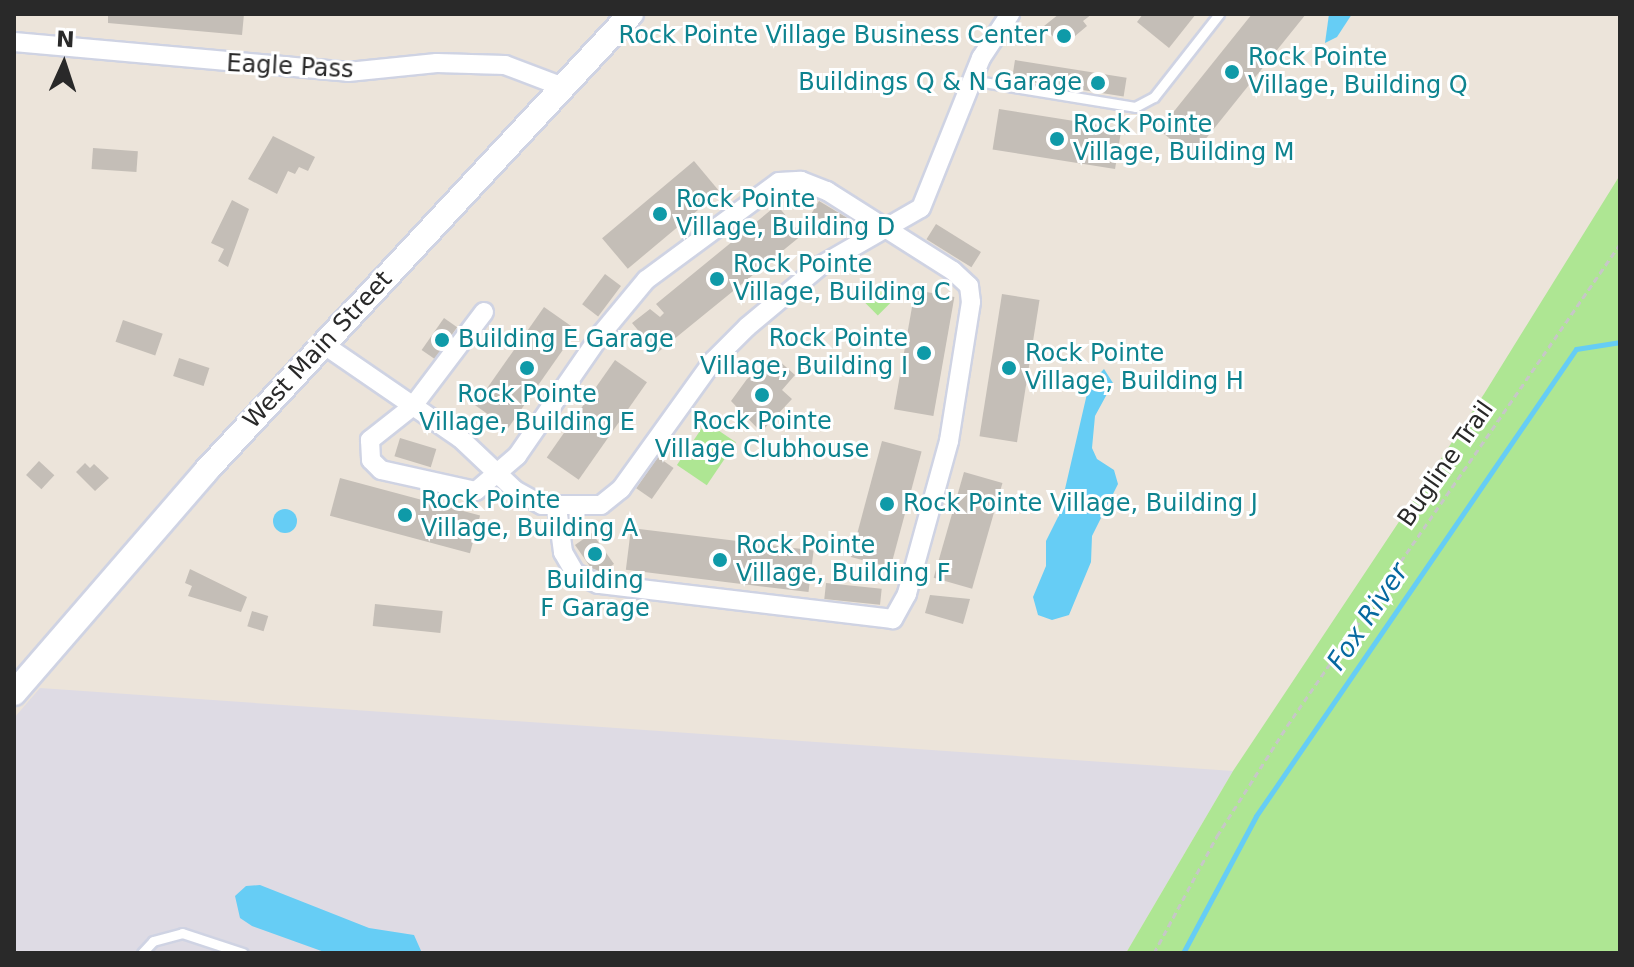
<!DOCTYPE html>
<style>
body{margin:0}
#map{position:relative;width:1634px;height:967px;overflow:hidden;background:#ece4da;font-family:"DejaVu Sans",sans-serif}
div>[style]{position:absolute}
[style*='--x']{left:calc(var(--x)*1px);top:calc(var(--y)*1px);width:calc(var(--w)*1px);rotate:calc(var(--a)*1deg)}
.industrial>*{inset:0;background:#dedbe4}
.green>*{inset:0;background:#aee693;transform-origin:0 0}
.water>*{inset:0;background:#66cdf5}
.round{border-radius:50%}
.stream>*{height:5px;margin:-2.5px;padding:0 2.5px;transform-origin:2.5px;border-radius:2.5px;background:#66cdf5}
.building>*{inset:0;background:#c4beb7;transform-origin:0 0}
.path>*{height:3px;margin-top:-1.5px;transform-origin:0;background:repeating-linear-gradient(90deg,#c7c7c7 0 6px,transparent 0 10px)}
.roads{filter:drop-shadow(2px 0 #cfd3e3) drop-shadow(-2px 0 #cfd3e3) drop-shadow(0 2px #cfd3e3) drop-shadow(0 -2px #cfd3e3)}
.lane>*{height:9px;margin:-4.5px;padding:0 4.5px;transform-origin:4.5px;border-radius:4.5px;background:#fff}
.street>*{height:18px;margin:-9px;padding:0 9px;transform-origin:9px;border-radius:9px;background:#fff}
.secondary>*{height:24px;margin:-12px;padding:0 12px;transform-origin:12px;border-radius:12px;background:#fff}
.dots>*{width:22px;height:22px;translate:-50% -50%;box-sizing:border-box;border:4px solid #fff;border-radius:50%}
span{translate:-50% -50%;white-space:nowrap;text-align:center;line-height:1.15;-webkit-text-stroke:6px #fff;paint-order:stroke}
.culture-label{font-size:24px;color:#0d838f}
.right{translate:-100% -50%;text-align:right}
.left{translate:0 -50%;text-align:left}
.street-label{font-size:24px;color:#292929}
.water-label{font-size:26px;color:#0669a0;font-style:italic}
.frame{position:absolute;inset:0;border:16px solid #292929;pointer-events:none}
.north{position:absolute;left:24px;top:24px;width:80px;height:80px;-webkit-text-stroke:6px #fff;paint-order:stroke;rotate:3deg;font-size:22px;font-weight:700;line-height:32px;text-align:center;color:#292929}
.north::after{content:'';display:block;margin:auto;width:28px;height:36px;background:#292929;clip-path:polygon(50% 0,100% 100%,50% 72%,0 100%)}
</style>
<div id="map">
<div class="industrial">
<div style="clip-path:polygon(40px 688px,1233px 771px,1126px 953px,14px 953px,14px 718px)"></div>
</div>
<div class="green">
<div style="clip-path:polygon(1620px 175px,1620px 953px,1126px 953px,1233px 771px,1484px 394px)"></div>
<div style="left:887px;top:278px;width:20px;height:33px;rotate:45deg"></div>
<div style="left:706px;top:422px;width:36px;height:52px;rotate:34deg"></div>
</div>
<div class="water">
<div style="clip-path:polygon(1329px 14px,1352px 14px,1337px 37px,1325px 43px)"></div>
<div style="clip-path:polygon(1104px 369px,1113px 383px,1095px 416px,1092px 448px,1097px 459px,1114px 470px,1118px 484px,1092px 536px,1091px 562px,1069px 615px,1052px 620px,1038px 615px,1033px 597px,1046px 566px,1046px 541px,1059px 515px,1089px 385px)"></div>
<div class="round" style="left:273px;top:509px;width:24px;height:24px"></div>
<div style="clip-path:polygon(260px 885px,369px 928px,414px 935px,422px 953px,327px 953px,252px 926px,240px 918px,235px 896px,246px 886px)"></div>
</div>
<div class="stream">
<div style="--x:1183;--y:953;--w:155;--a:-61.9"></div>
<div style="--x:1256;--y:816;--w:566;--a:-55.58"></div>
<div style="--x:1576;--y:349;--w:45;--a:-9"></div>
</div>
<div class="building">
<div style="clip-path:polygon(108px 14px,244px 14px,242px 35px,108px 23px)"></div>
<div style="clip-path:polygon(1059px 14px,1092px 14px,1083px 21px,1087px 26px,1062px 47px,1044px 26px)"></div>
<div style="clip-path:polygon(1143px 14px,1196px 14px,1169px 48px,1137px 22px)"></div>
<div style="clip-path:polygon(1252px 14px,1306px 14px,1192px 156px,1159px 130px)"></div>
<div style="left:1015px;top:60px;width:113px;height:19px;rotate:9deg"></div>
<div style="left:999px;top:109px;width:124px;height:41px;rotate:9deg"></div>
<div style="clip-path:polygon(273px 136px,315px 157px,308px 171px,299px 167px,295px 174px,288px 171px,277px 194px,248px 179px)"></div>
<div style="left:93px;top:148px;width:45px;height:21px;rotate:4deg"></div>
<div style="left:694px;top:161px;width:40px;height:120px;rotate:50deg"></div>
<div style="clip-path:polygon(232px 200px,249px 209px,228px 267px,218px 261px,224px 249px,211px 243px)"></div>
<div style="left:819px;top:201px;width:37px;height:15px;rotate:31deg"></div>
<div style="clip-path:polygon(777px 205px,802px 235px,657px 353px,632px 323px,650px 309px,660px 317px,664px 313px,656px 304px)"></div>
<div style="left:936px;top:224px;width:53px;height:18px;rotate:32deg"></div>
<div style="left:605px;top:274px;width:20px;height:38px;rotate:37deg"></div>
<div style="left:915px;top:290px;width:40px;height:121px;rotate:10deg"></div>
<div style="left:1002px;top:294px;width:38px;height:144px;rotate:9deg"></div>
<div style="left:544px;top:307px;width:40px;height:120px;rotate:35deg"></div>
<div style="left:444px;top:318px;width:16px;height:39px;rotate:35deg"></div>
<div style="left:123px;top:320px;width:42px;height:23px;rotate:19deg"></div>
<div style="left:179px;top:358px;width:32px;height:19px;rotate:18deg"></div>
<div style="clip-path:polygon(777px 359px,795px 375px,782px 390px,792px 399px,761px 432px,731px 401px,747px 379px,759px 370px,764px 374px)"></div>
<div style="left:615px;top:360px;width:39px;height:119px;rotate:35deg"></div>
<div style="left:400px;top:438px;width:38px;height:19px;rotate:17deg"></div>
<div style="left:882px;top:441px;width:41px;height:120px;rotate:15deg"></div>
<div style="left:658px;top:457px;width:19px;height:38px;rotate:35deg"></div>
<div style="left:39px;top:461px;width:21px;height:19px;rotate:43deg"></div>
<div style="clip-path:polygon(85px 463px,90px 468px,94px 464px,109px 478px,95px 491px,76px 472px)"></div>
<div style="left:964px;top:472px;width:40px;height:110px;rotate:16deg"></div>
<div style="left:340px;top:478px;width:145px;height:39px;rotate:15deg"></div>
<div style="left:631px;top:528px;width:184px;height:42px;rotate:7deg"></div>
<div style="clip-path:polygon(592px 533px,614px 564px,602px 572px,591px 568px,575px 545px)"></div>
<div style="clip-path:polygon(190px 569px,247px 597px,241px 612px,188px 596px,192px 586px,185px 583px)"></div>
<div style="left:826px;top:583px;width:56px;height:16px;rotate:6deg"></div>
<div style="clip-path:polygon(930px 595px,970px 599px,963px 624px,925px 613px)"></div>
<div style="left:375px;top:604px;width:68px;height:22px;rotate:6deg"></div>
<div style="left:252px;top:611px;width:17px;height:16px;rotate:17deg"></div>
</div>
<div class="path">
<div style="--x:1154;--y:953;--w:133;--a:-61.7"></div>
<div style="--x:1217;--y:836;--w:130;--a:-57.5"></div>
<div style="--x:1287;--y:726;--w:586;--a:-55.36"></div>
</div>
<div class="roads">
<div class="lane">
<div style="--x:971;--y:80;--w:166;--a:9.3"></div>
<div style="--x:1135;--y:107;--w:21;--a:-28"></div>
<div style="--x:1154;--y:97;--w:105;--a:-51.9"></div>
<div style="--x:142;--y:953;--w:16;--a:-47"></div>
<div style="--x:153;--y:941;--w:30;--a:-15"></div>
<div style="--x:182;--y:933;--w:64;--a:18.2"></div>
</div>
<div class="street">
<div style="--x:14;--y:42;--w:335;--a:5.1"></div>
<div style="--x:348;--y:72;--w:89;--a:-5.8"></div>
<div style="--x:437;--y:63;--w:68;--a:1.7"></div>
<div style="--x:505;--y:65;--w:62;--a:20.8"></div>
<div style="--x:484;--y:312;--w:118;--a:127.1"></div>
<div style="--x:413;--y:406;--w:55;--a:141.7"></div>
<div style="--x:370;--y:440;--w:20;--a:87"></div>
<div style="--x:371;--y:460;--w:14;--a:45"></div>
<div style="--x:381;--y:470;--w:97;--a:12.5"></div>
<div style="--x:476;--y:491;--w:54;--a:-40.5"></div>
<div style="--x:517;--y:456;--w:150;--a:-55.4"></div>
<div style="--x:602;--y:333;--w:69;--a:-50.3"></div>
<div style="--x:646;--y:280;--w:165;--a:-36.4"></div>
<div style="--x:779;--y:182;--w:22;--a:-3"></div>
<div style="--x:801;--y:181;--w:28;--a:21"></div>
<div style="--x:827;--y:191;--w:149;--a:32.4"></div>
<div style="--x:953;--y:271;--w:22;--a:43"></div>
<div style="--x:969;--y:286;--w:16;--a:83"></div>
<div style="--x:971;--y:302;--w:141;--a:99"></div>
<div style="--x:949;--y:441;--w:159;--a:105.4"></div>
<div style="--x:907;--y:594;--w:29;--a:119"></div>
<div style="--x:893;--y:619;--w:297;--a:-173.2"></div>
<div style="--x:598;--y:584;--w:25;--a:-154"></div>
<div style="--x:575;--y:573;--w:24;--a:-120"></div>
<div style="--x:563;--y:552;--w:45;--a:-97.6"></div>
<div style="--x:323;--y:344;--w:166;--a:34.5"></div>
<div style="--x:460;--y:438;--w:76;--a:43.4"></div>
<div style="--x:515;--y:490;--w:31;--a:29"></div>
<div style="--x:542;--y:505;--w:59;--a:0"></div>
<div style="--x:601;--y:505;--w:26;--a:-39"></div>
<div style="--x:621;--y:489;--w:158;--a:-54.3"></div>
<div style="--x:713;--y:361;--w:48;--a:-45"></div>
<div style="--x:747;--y:327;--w:95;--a:-39.9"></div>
<div style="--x:820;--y:266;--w:116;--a:-29.9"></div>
<div style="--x:921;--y:208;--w:162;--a:-68.2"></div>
<div style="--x:981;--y:58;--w:53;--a:-56.6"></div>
</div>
<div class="secondary">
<div style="--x:14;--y:693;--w:294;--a:-49.1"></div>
<div style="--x:206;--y:471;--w:624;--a:-47.08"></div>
</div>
</div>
<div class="dots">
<div style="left:1064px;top:36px;background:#0f9aa8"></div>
<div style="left:1232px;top:72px;background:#0f9aa8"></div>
<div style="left:1098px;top:83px;background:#0f9aa8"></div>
<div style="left:1057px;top:139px;background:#0f9aa8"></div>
<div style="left:660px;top:214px;background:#0f9aa8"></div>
<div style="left:717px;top:279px;background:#0f9aa8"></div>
<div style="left:442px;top:340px;background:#0f9aa8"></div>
<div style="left:924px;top:353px;background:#0f9aa8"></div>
<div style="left:527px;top:368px;background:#0f9aa8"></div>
<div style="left:1009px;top:368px;background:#0f9aa8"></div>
<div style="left:762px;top:395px;background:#0f9aa8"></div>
<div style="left:887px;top:504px;background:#0f9aa8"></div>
<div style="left:405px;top:515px;background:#0f9aa8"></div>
<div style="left:595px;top:554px;background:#0f9aa8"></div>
<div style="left:720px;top:560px;background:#0f9aa8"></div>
</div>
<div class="culture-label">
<span class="right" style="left:1048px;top:36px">Rock Pointe Village Business Center</span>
<span class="left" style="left:1248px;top:72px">Rock Pointe<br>Village, Building Q</span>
<span class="right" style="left:1082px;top:83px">Buildings Q &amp; N Garage</span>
<span class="left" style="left:1073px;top:139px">Rock Pointe<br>Village, Building M</span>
<span class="left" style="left:676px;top:214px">Rock Pointe<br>Village, Building D</span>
<span class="left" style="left:733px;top:279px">Rock Pointe<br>Village, Building C</span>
<span class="right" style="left:908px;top:353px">Rock Pointe<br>Village, Building I</span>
<span class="left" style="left:458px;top:340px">Building E Garage</span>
<span class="left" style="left:1025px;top:368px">Rock Pointe<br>Village, Building H</span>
<span style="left:527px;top:409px">Rock Pointe<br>Village, Building E</span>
<span style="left:762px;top:436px">Rock Pointe<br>Village Clubhouse</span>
<span class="left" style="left:421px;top:515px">Rock Pointe<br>Village, Building A</span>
<span class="left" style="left:903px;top:504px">Rock Pointe Village, Building J</span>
<span class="left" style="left:736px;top:560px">Rock Pointe<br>Village, Building F</span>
<span style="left:595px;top:595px">Building<br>F Garage</span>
</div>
<div class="street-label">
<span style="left:290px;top:67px;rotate:3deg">Eagle Pass</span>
<span style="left:318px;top:350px;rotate:-47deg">West Main Street</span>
<span style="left:1446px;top:464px;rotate:-55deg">Bugline Trail</span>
</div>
<div class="water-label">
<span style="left:1368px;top:617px;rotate:-56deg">Fox River</span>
</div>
<div class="frame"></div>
<div class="north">N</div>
</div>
